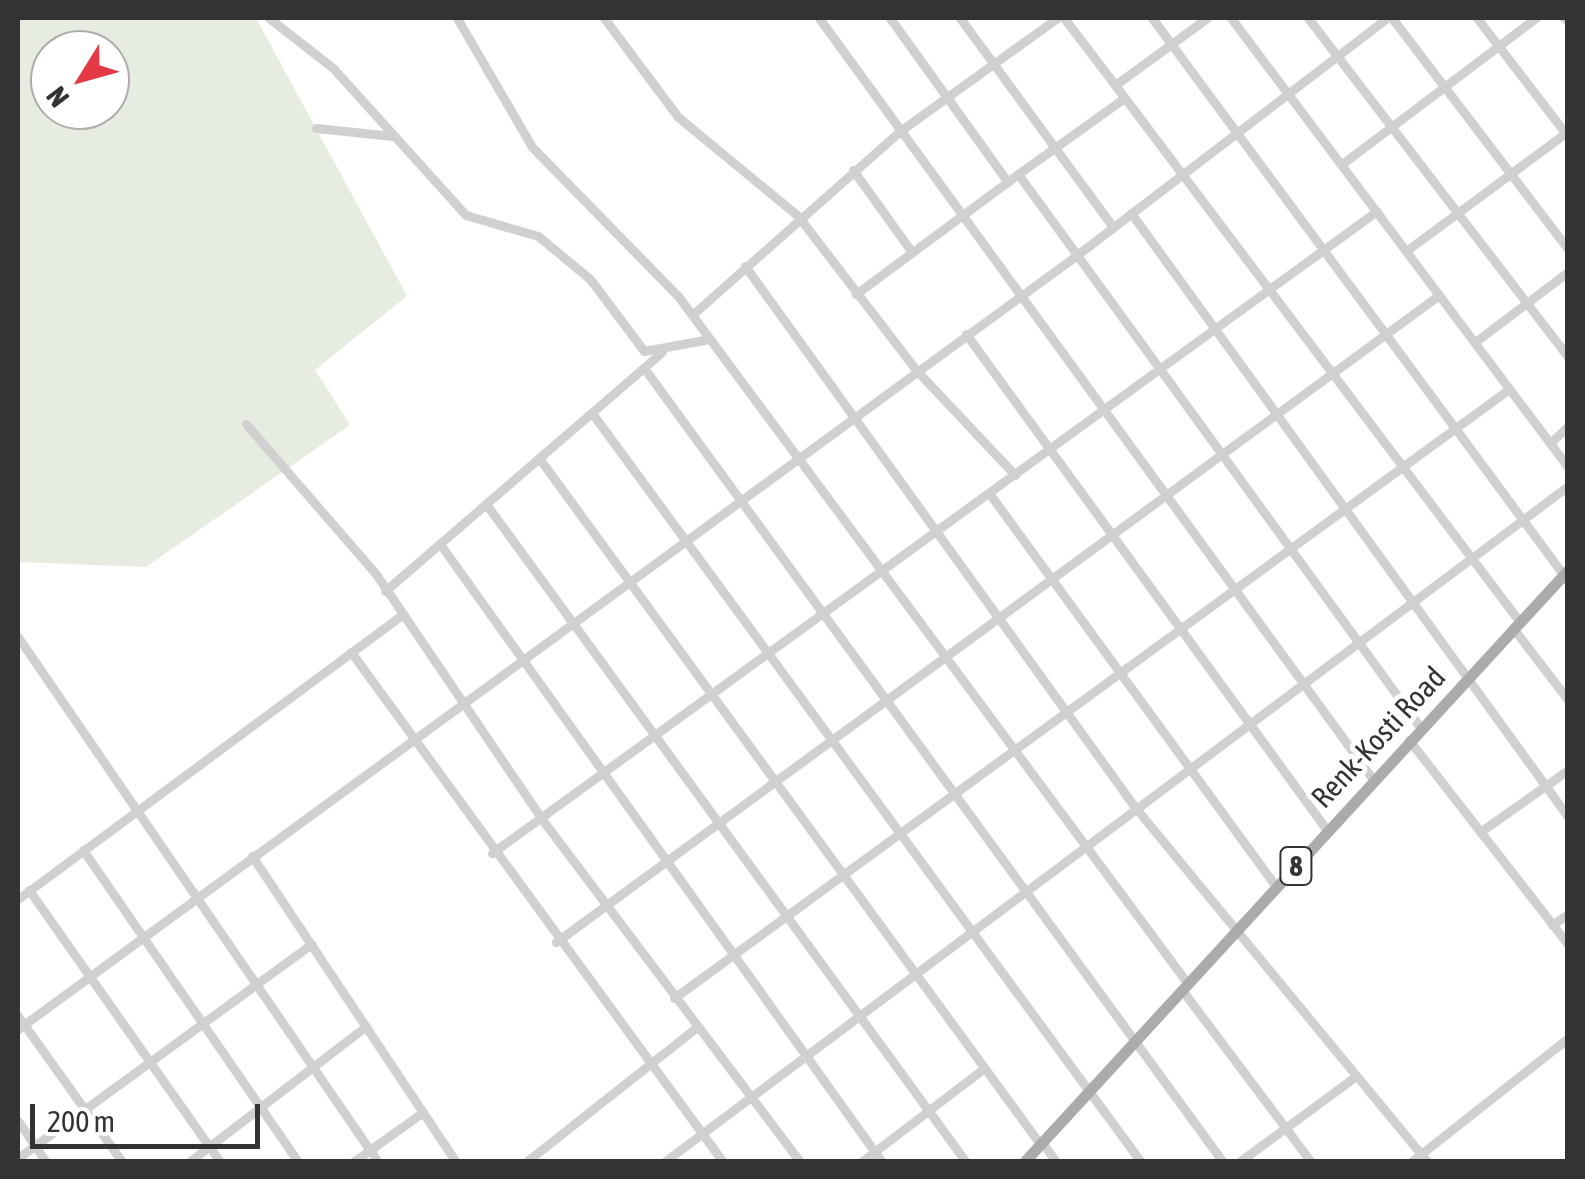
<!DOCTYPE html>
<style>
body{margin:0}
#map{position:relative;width:1585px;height:1179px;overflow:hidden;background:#fff;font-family:"Asap Condensed",sans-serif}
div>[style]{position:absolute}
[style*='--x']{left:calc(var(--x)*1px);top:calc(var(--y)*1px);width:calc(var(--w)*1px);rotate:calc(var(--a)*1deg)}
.green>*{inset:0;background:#e6ecdf}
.minor>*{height:9px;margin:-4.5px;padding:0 4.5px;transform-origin:4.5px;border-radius:4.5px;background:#d0d0d0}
.major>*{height:11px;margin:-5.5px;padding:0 5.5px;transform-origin:5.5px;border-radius:5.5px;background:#ababab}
span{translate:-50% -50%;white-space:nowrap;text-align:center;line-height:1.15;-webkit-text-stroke:10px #fff;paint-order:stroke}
.shield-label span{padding:2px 8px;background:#fff;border:2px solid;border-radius:8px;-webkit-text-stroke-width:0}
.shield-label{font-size:28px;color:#333;font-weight:700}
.street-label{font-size:30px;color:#333}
.frame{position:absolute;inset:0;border:20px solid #333;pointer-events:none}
.north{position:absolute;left:30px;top:30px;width:100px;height:100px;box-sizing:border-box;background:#fff;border:2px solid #adadad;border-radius:50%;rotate:233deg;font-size:28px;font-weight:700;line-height:40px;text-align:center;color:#333}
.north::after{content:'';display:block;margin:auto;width:35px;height:45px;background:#e63946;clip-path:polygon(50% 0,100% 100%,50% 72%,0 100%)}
.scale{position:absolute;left:30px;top:1104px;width:230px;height:45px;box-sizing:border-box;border:5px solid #333;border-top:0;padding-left:12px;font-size:30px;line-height:35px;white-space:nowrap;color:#333;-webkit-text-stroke:8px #fff;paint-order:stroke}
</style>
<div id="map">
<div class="green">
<div style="clip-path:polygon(evenodd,18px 18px,256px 18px,407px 296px,315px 370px,350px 425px,146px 567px,18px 562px,18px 18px,50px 50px,110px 50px,110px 110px,50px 110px,50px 50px)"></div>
</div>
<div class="minor">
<div style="--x:269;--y:18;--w:81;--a:38"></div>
<div style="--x:333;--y:68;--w:198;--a:47.9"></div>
<div style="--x:466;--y:215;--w:75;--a:16.3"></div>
<div style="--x:538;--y:236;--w:67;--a:39.6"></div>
<div style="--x:590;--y:279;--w:90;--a:53.1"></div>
<div style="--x:644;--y:351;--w:67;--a:-10.3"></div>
<div style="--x:457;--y:18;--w:149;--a:59.8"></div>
<div style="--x:532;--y:147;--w:209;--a:45.6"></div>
<div style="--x:678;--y:296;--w:856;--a:53.45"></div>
<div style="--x:604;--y:18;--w:124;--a:53.2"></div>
<div style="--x:678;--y:117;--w:156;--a:39.5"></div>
<div style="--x:798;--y:216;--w:195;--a:52.5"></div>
<div style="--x:917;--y:371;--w:143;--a:46.7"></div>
<div style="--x:819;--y:18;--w:940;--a:53.96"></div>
<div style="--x:890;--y:18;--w:202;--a:54.3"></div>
<div style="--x:960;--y:18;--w:259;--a:53.8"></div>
<div style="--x:1064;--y:18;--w:84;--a:52.7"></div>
<div style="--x:1152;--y:18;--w:700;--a:53.54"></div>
<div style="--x:1207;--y:18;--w:114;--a:143.9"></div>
<div style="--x:1115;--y:85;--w:671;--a:52.99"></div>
<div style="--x:1231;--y:18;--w:561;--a:53.11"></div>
<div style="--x:1308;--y:18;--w:427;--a:52.5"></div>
<div style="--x:1387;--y:18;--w:390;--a:142.6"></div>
<div style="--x:1077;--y:255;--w:583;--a:53.99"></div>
<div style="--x:1392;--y:18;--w:290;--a:52.7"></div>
<div style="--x:1477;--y:18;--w:146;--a:52.5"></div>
<div style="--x:1564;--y:18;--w:5;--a:37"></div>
<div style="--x:316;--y:128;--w:77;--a:5.9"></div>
<div style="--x:1342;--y:164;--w:243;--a:-37"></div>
<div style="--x:853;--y:170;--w:101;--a:54.3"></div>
<div style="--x:1018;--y:174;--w:130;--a:-35.6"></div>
<div style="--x:1131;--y:213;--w:746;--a:54.11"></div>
<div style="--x:1406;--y:251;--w:202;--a:-36.5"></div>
<div style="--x:745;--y:266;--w:666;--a:54.23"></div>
<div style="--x:1134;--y:806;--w:461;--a:50.5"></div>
<div style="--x:692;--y:315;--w:278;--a:-41.5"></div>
<div style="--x:900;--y:131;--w:193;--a:-35.7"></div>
<div style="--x:966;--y:334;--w:612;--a:53.97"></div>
<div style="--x:1475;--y:342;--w:116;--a:-37"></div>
<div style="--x:644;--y:368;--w:983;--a:53.9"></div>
<div style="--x:592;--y:413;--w:929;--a:53.76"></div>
<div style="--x:246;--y:424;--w:198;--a:49.1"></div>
<div style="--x:376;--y:574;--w:295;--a:55.9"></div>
<div style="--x:541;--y:818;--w:431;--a:53"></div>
<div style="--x:1550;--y:443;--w:25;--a:-43"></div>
<div style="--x:539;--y:458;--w:849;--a:53.86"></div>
<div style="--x:989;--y:493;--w:489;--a:53.9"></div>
<div style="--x:486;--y:504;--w:814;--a:53.89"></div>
<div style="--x:440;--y:544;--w:760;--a:54.43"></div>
<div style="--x:385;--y:591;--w:366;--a:-40.8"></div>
<div style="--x:1513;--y:628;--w:91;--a:52.6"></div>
<div style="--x:18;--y:637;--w:637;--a:55.56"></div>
<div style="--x:351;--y:652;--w:631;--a:53.89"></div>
<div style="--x:1409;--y:740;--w:259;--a:52.1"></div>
<div style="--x:1480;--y:832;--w:108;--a:-35.2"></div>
<div style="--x:83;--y:850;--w:379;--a:55.4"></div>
<div style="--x:492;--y:853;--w:1093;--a:-35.96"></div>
<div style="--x:252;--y:856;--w:368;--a:56.3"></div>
<div style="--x:29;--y:890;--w:332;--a:54.9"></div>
<div style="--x:18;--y:899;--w:479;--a:-36.5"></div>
<div style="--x:1552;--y:925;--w:19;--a:-35"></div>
<div style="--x:556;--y:942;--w:1095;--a:-36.23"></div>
<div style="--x:1182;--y:990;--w:215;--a:53.1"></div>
<div style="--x:674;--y:998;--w:1033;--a:-36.1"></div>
<div style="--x:18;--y:1016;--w:179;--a:54.5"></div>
<div style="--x:18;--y:1029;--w:1312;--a:-36.16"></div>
<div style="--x:1077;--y:255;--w:100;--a:-126.1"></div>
<div style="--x:1018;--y:174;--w:202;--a:143.5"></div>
<div style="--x:18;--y:1121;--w:50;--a:55.7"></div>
<div style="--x:1042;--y:1142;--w:24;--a:55"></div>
<div style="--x:18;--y:1158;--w:363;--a:-36.1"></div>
<div style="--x:189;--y:1162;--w:223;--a:-37.5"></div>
<div style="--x:353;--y:1162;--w:86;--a:-35.5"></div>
<div style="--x:526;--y:1162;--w:219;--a:-38.3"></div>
<div style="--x:664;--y:1162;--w:1129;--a:-36.79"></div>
<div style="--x:861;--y:1162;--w:153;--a:-37.3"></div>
<div style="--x:1239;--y:1162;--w:145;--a:-36.3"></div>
<div style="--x:1411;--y:1162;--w:200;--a:-38.3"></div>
</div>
<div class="major">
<div style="--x:1024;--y:1162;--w:804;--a:-47.42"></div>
</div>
<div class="shield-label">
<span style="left:1296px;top:866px">8</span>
</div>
<div class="street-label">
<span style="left:1378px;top:737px;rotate:-47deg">Renk-Kosti Road</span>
</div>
<div class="frame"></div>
<div class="north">N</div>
<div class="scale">200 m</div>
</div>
